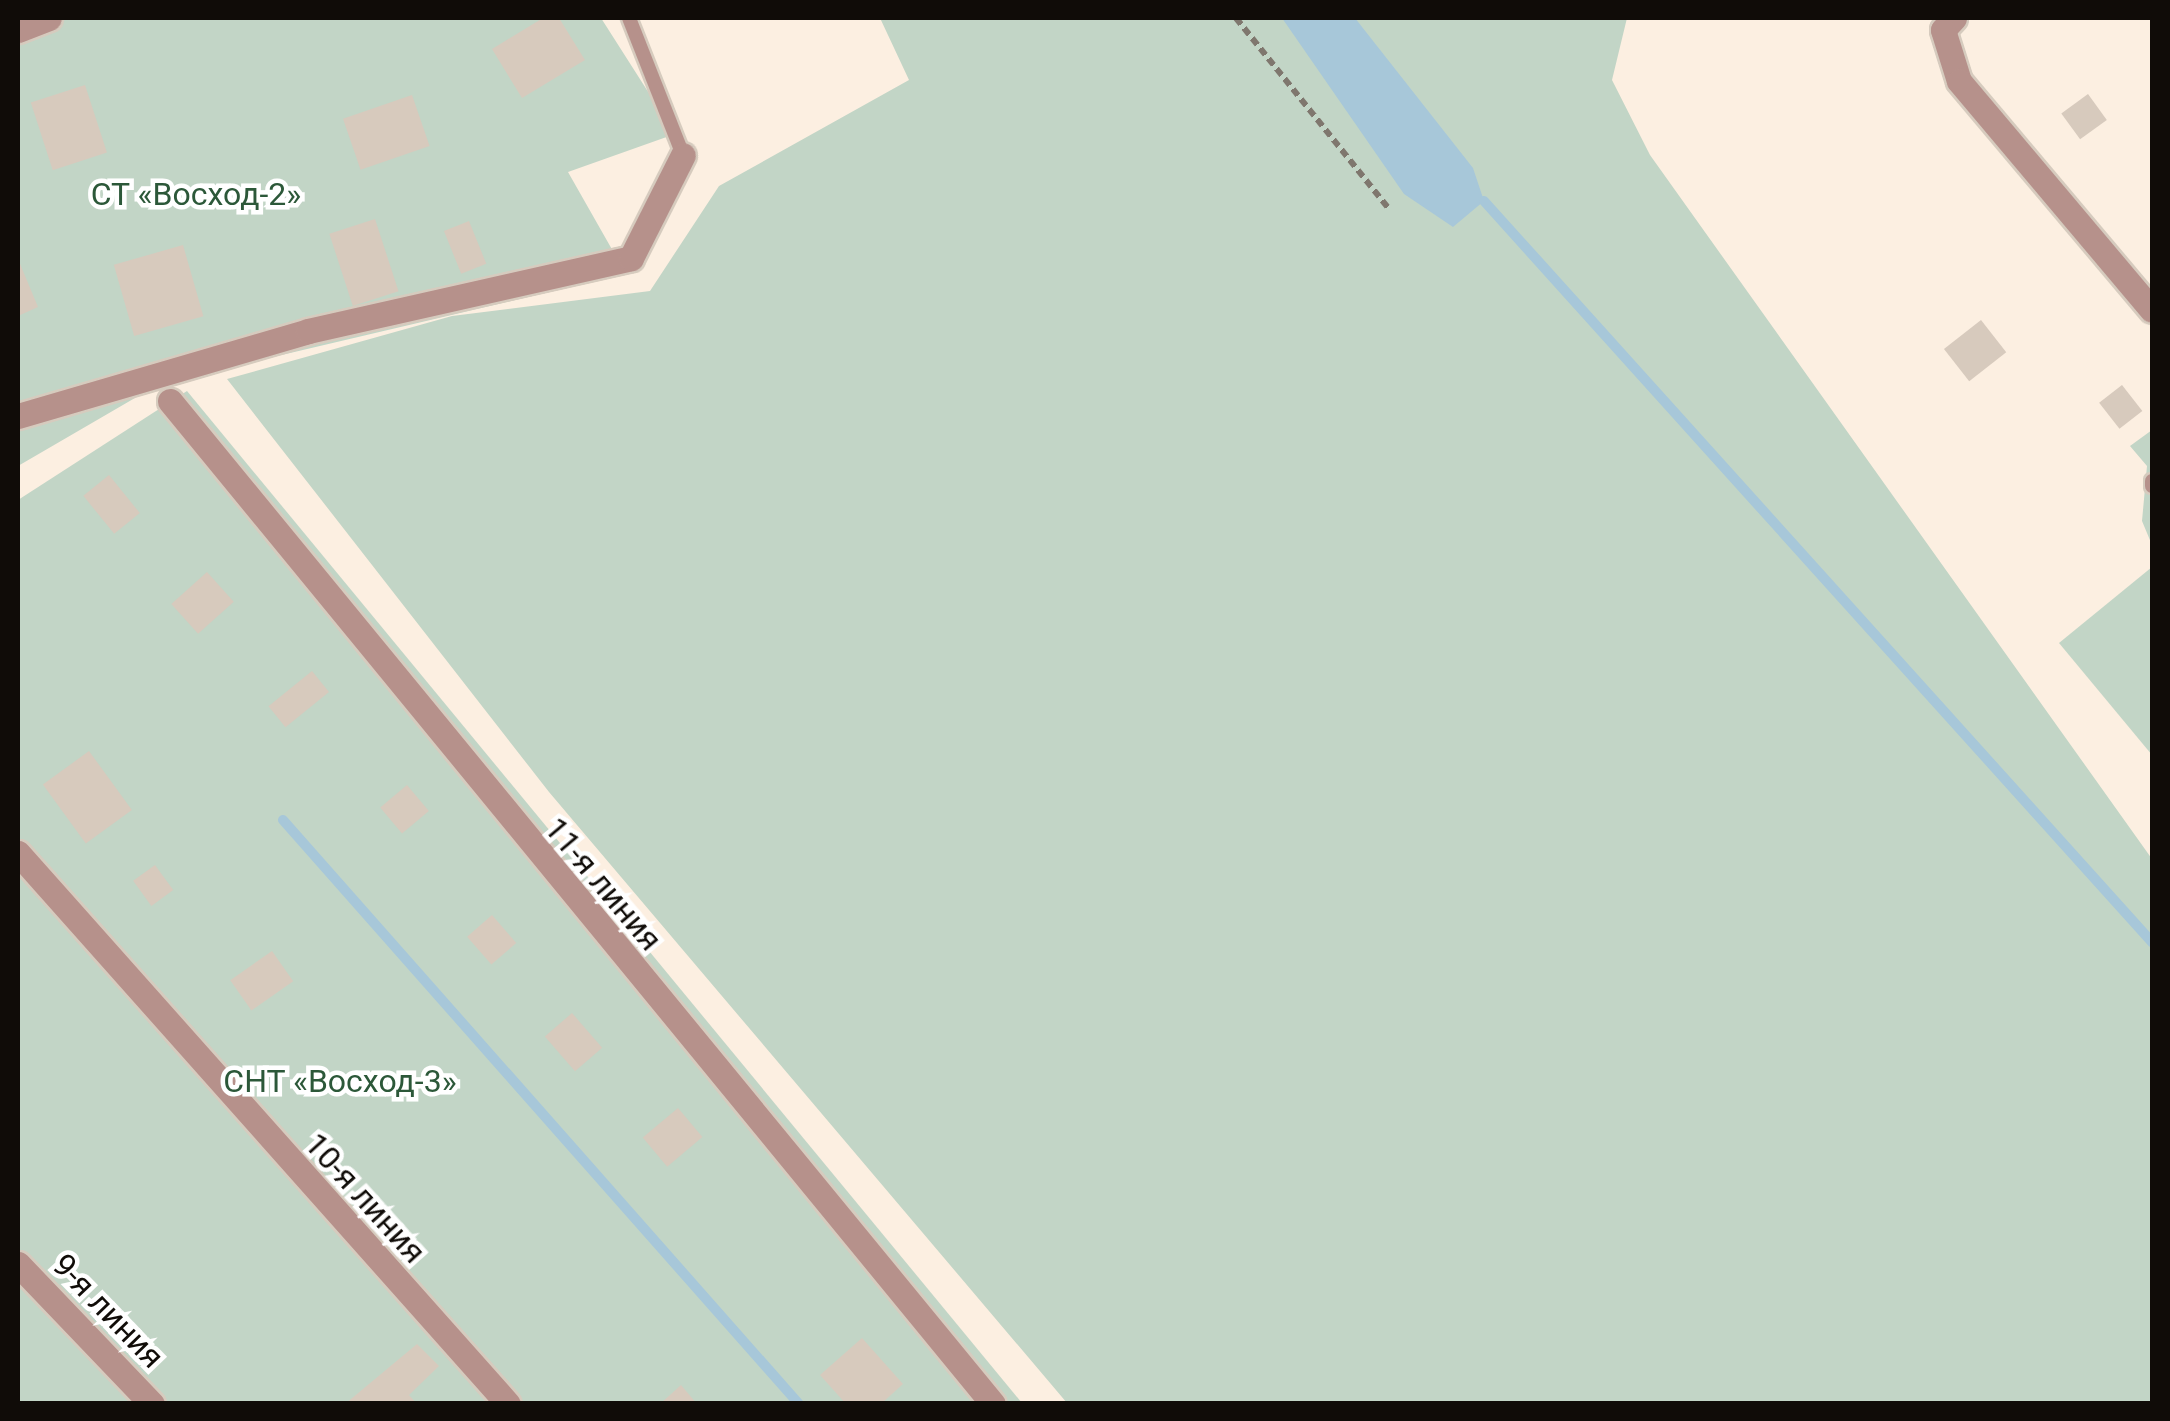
<!DOCTYPE html>
<meta charset="utf-8">
<style>
body{margin:0}
#map{position:relative;width:2170px;height:1421px;overflow:hidden;background:#fcefe1;font-family:Roboto,sans-serif}
div>[style]{position:absolute}
[style*='--x']{left:calc(var(--x)*1px);top:calc(var(--y)*1px);width:calc(var(--w)*1px);rotate:calc(var(--a)*1deg)}
.green>*{inset:0;background:#c2d5c6}
.water>*{inset:0;background:#a7c7d9}
.stream>*{height:10px;margin:-5px;padding:0 5px;transform-origin:5px;border-radius:5px;background:#a7c7d9}
.building>*{inset:0;background:#d7cabd;transform-origin:0 0}
.path>*{height:6px;margin-top:-3px;transform-origin:0;background:repeating-linear-gradient(90deg,#7f776e 0 8px,transparent 0 13px)}
.roads{filter:drop-shadow(2px 0 #d6cbbe) drop-shadow(-2px 0 #d6cbbe) drop-shadow(0 2px #d6cbbe) drop-shadow(0 -2px #d6cbbe)}
.service>*{height:14px;margin:-7px;padding:0 7px;transform-origin:7px;border-radius:7px;background:#b6918b}
.minor>*{height:25px;margin:-12.5px;padding:0 12.5px;transform-origin:12.5px;border-radius:12.5px;background:#b6918b}
span{translate:-50% -50%;white-space:nowrap;text-align:center;line-height:1.15;-webkit-text-stroke:9px #fff;paint-order:stroke}
.park-label{font-size:32px;color:#2c5839}
.street-label{font-size:32px;color:#100c08}
.frame{position:absolute;inset:0;border:20px solid #100c08;pointer-events:none}
</style>
<div id="map">
<div class="green">
<div style="clip-path:polygon(18px 18px,601px 18px,675px 134px,568px 172px,626px 274px,159px 384px,18px 466px)"></div>
<div style="clip-path:polygon(880px 18px,1627px 18px,1612px 80px,1650px 155px,2152px 859px,2152px 1403px,1067px 1403px,549px 792px,227px 379px,452px 316px,650px 291px,719px 186px,909px 80px)"></div>
<div style="clip-path:polygon(187px 391px,1022px 1403px,18px 1404px,18px 500px)"></div>
<div style="clip-path:polygon(2152px 430px,2152px 545px,2142px 521px,2147px 466px,2130px 446px)"></div>
<div style="clip-path:polygon(2152px 567px,2152px 755px,2059px 643px)"></div>
</div>
<div class="water">
<div style="clip-path:polygon(1282px 18px,1355px 18px,1473px 168px,1484px 201px,1453px 227px,1404px 194px)"></div>
</div>
<div class="stream">
<div style="--x:1484;--y:201;--w:998;--a:47.97"></div>
<div style="--x:283;--y:820;--w:779;--a:48.54"></div>
</div>
<div class="building">
<div style="clip-path:polygon(543px 18px,559px 18px,585px 60px,522px 98px,492px 49px)"></div>
<div style="left:85px;top:85px;width:71px;height:57px;rotate:72deg"></div>
<div style="left:2088px;top:94px;width:32px;height:33px;rotate:54deg"></div>
<div style="left:412px;top:95px;width:54px;height:73px;rotate:71deg"></div>
<div style="left:375px;top:219px;width:76px;height:48px;rotate:72deg"></div>
<div style="left:469px;top:221px;width:46px;height:27px;rotate:68deg"></div>
<div style="left:183px;top:245px;width:74px;height:72px;rotate:74deg"></div>
<div style="clip-path:polygon(18px 259px,38px 307px,18px 316px)"></div>
<div style="left:1981px;top:320px;width:41px;height:47px;rotate:52deg"></div>
<div style="left:2122px;top:385px;width:33px;height:29px;rotate:52deg"></div>
<div style="left:109px;top:475px;width:49px;height:33px;rotate:51deg"></div>
<div style="left:207px;top:572px;width:40px;height:48px;rotate:48deg"></div>
<div style="left:312px;top:671px;width:27px;height:56px;rotate:51deg"></div>
<div style="left:89px;top:751px;width:73px;height:57px;rotate:54deg"></div>
<div style="left:407px;top:785px;width:34px;height:35px;rotate:50deg"></div>
<div style="left:155px;top:865px;width:31px;height:27px;rotate:54deg"></div>
<div style="left:492px;top:915px;width:37px;height:33px;rotate:49deg"></div>
<div style="left:272px;top:951px;width:37px;height:51px;rotate:55deg"></div>
<div style="left:572px;top:1013px;width:46px;height:36px;rotate:49deg"></div>
<div style="left:678px;top:1108px;width:38px;height:46px;rotate:50deg"></div>
<div style="clip-path:polygon(862px 1338px,903px 1384px,881px 1404px,846px 1404px,820px 1375px)"></div>
<div style="clip-path:polygon(417px 1344px,439px 1366px,409px 1395px,417px 1404px,345px 1404px)"></div>
<div style="clip-path:polygon(681px 1385px,697px 1404px,660px 1404px)"></div>
</div>
<div class="path">
<div style="--x:1236;--y:18;--w:245;--a:51.3"></div>
</div>
<div class="roads">
<div class="service">
<div style="--x:629;--y:18;--w:147;--a:68.5"></div>
<div style="--x:2152;--y:481;--w:5;--a:90"></div>
</div>
<div class="minor">
<div style="--x:1954;--y:18;--w:16;--a:133"></div>
<div style="--x:1943;--y:30;--w:53;--a:72.6"></div>
<div style="--x:1959;--y:81;--w:299;--a:49.9"></div>
<div style="--x:18;--y:30;--w:33;--a:-21"></div>
<div style="--x:170;--y:401;--w:1297;--a:50.63"></div>
<div style="--x:18;--y:416;--w:302;--a:-16.3"></div>
<div style="--x:308;--y:331;--w:331;--a:-12.7"></div>
<div style="--x:631;--y:258;--w:115;--a:-63.2"></div>
<div style="--x:18;--y:853;--w:737;--a:48.35"></div>
<div style="--x:18;--y:1264;--w:194;--a:46.3"></div>
</div>
</div>
<div class="park-label">
<span style="left:196px;top:194px">СТ «Восход-2»</span>
<span style="left:340px;top:1081px">СНТ «Восход-3»</span>
</div>
<div class="street-label">
<span style="left:603px;top:884px;rotate:50deg">11-я линия</span>
<span style="left:365px;top:1198px;rotate:48deg">10-я линия</span>
<span style="left:108px;top:1311px;rotate:46deg">9-я линия</span>
</div>
<div class="frame"></div>
</div>
